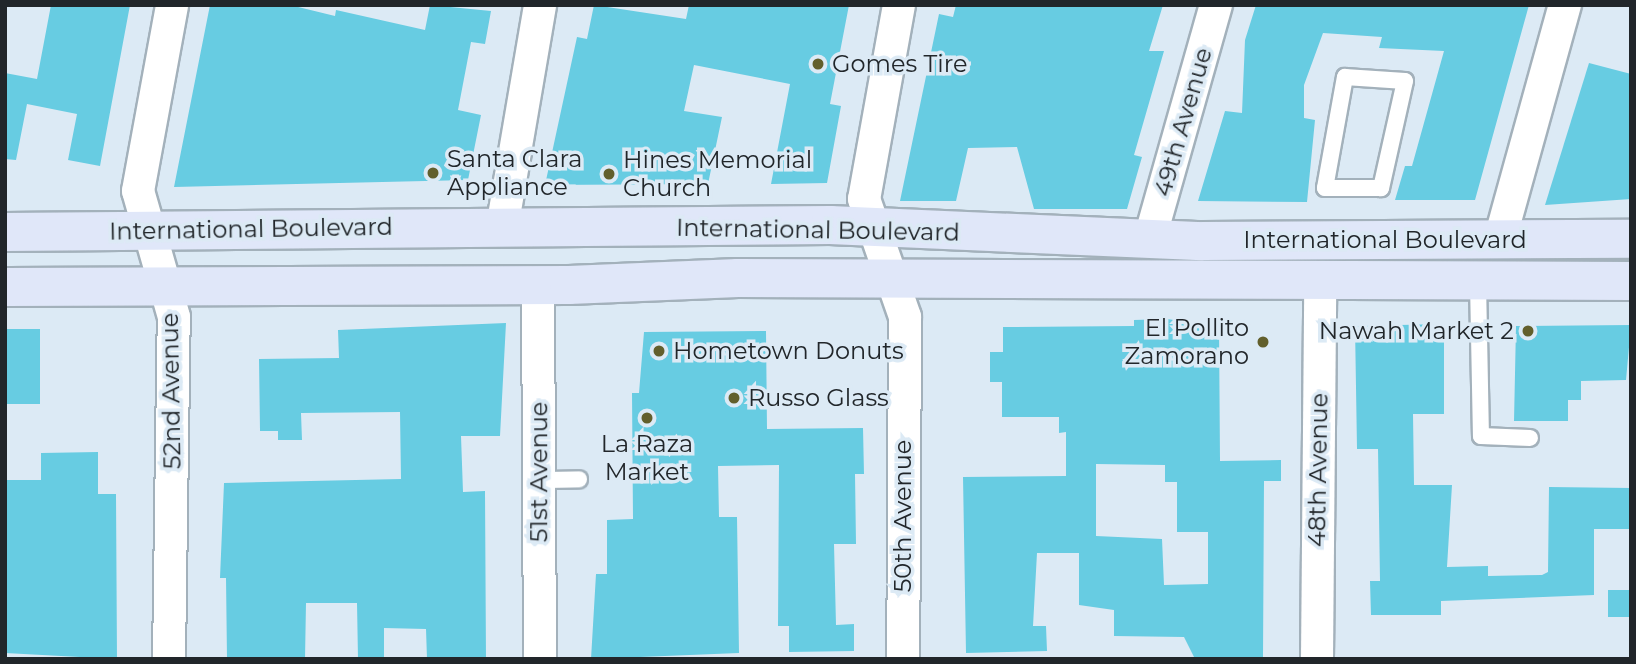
<!DOCTYPE html>
<style>
body{margin:0}
#map{position:relative;width:1636px;height:664px;overflow:hidden;background:#dceaf5;font-family:Montserrat,sans-serif}
div>[style]{position:absolute}
[style*='--x']{left:calc(var(--x)*1px);top:calc(var(--y)*1px);width:calc(var(--w)*1px);rotate:calc(var(--a)*1deg)}
.building>*{inset:0;background:#67cce2;transform-origin:0 0}
.roads{filter:drop-shadow(2px 0 #a3b1bb) drop-shadow(-2px 0 #a3b1bb) drop-shadow(0 2px #a3b1bb) drop-shadow(0 -2px #a3b1bb)}
.lane>*{height:16px;margin:-8px;padding:0 8px;transform-origin:8px;border-radius:8px;background:#fff}
.street>*{height:32px;margin:-16px;padding:0 16px;transform-origin:16px;border-radius:16px;background:#fff}
.primary>*{height:38px;margin:-19px;padding:0 19px;transform-origin:19px;border-radius:19px;background:#e0e7f9}
.dots>*{width:19px;height:19px;translate:-50% -50%;box-sizing:border-box;border:4px solid #dceaf5;border-radius:50%}
span{translate:-50% -50%;white-space:nowrap;text-align:center;line-height:1.15;-webkit-text-stroke:7px #dceaf5;paint-order:stroke}
.poi-label{font-size:24px;color:#21262a}
.left{translate:0 -50%;text-align:left}
.right{translate:-100% -50%;text-align:right}
.street-label{font-size:24px;color:#21262a}
.frame{position:absolute;inset:0;border:7px solid #21262a;pointer-events:none}
</style>
<div id="map">
<div class="building">
<div style="clip-path:polygon(51px 5px,130px 5px,100px 166px,68px 160px,77px 114px,27px 104px,16px 160px,5px 159px,5px 73px,37px 79px)"></div>
<div style="clip-path:polygon(210px 5px,290px 5px,335px 16px,336px 10px,425px 30px,430px 5px,491px 11px,485px 44px,471px 42px,458px 110px,481px 115px,468px 180px,174px 187px)"></div>
<div style="clip-path:polygon(594px 5px,686px 19px,689px 5px,849px 5px,830px 104px,841px 106px,827px 183px,771px 184px,790px 84px,694px 65px,684px 111px,722px 117px,708px 184px,545px 185px,577px 37px,587px 39px)"></div>
<div style="clip-path:polygon(956px 5px,1163px 5px,1149px 51px,1164px 51px,1134px 155px,1142px 157px,1127px 209px,1034px 209px,1017px 147px,968px 148px,956px 201px,900px 201px,939px 14px,953px 17px)"></div>
<div style="clip-path:polygon(1256px 5px,1529px 5px,1475px 200px,1395px 200px,1405px 166px,1412px 166px,1444px 51px,1379px 48px,1382px 37px,1323px 33px,1304px 85px,1304px 118px,1315px 120px,1307px 202px,1198px 201px,1225px 111px,1242px 113px,1245px 40px)"></div>
<div style="clip-path:polygon(1589px 63px,1631px 74px,1631px 199px,1545px 205px)"></div>
<div style="clip-path:polygon(evenodd,1167px 319px,1219px 326px,1220px 461px,1281px 460px,1281px 481px,1264px 481px,1263px 659px,1195px 659px,1184px 637px,1114px 636px,1114px 610px,1079px 605px,1079px 553px,1037px 553px,1033px 626px,1046px 626px,1047px 651px,966px 653px,963px 477px,1066px 476px,1066px 432px,1059px 433px,1059px 417px,1002px 417px,1002px 382px,990px 382px,990px 352px,1003px 352px,1003px 327px,1134px 326px,1134px 320px,1167px 319px,1096px 464px,1165px 465px,1165px 482px,1177px 482px,1177px 532px,1208px 532px,1208px 584px,1164px 585px,1162px 539px,1096px 536px,1096px 464px)"></div>
<div style="clip-path:polygon(506px 323px,500px 436px,461px 436px,463px 492px,485px 491px,486px 659px,427px 659px,426px 629px,384px 628px,384px 659px,358px 659px,357px 603px,306px 603px,305px 659px,227px 659px,226px 578px,220px 578px,224px 483px,401px 479px,400px 412px,301px 413px,302px 440px,278px 440px,278px 431px,260px 431px,259px 359px,339px 358px,338px 330px)"></div>
<div style="clip-path:polygon(1444px 324px,1444px 414px,1413px 414px,1414px 485px,1452px 485px,1447px 567px,1488px 566px,1488px 576px,1542px 575px,1548px 572px,1549px 487px,1631px 488px,1631px 529px,1594px 529px,1594px 595px,1441px 601px,1441px 615px,1371px 615px,1370px 581px,1380px 581px,1378px 449px,1357px 449px,1355px 326px)"></div>
<div style="clip-path:polygon(1631px 325px,1626px 380px,1581px 381px,1581px 400px,1568px 400px,1568px 421px,1514px 421px,1516px 326px)"></div>
<div style="left:40px;top:329px;width:75px;height:33px;rotate:90deg"></div>
<div style="clip-path:polygon(766px 331px,767px 429px,863px 428px,864px 474px,855px 474px,856px 544px,834px 544px,836px 625px,854px 624px,854px 651px,789px 652px,789px 626px,778px 626px,779px 465px,718px 466px,719px 517px,737px 517px,739px 653px,591px 659px,596px 574px,607px 574px,607px 520px,633px 519px,632px 393px,639px 393px,644px 332px)"></div>
<div style="clip-path:polygon(98px 452px,98px 494px,116px 494px,117px 659px,5px 653px,5px 480px,41px 480px,41px 453px)"></div>
<div style="left:1631px;top:590px;width:27px;height:23px;rotate:90deg"></div>
</div>
<div class="roads">
<div class="lane">
<div style="--x:1345;--y:77;--w:60;--a:3.8"></div>
<div style="--x:1405;--y:81;--w:110;--a:102.6"></div>
<div style="--x:1381;--y:188;--w:56;--a:180"></div>
<div style="--x:1325;--y:188;--w:113;--a:-79.8"></div>
<div style="--x:1478;--y:282;--w:154;--a:88.9"></div>
<div style="--x:1481;--y:436;--w:49;--a:2.3"></div>
<div style="--x:540;--y:480;--w:39;--a:-1"></div>
</div>
<div class="street">
<div style="--x:899;--y:5;--w:197;--a:100.2"></div>
<div style="--x:864;--y:199;--w:125;--a:70.8"></div>
<div style="--x:905;--y:317;--w:342;--a:90.3"></div>
<div style="--x:502;--y:228;--w:226;--a:-80.3"></div>
<div style="--x:1150;--y:238;--w:242;--a:-74.2"></div>
<div style="--x:1500;--y:239;--w:243;--a:-74.5"></div>
<div style="--x:538;--y:286;--w:373;--a:89.7"></div>
<div style="--x:169;--y:659;--w:342;--a:-89.2"></div>
<div style="--x:174;--y:317;--w:131;--a:-105.9"></div>
<div style="--x:138;--y:191;--w:189;--a:-79.6"></div>
<div style="--x:1317;--y:659;--w:377;--a:-89.5"></div>
</div>
<div class="primary">
<div style="--x:5;--y:232;--w:825;--a:-0.49"></div>
<div style="--x:830;--y:225;--w:373;--a:2.5"></div>
<div style="--x:1203;--y:241;--w:428;--a:-0.3"></div>
<div style="--x:5;--y:287;--w:564;--a:-0.2"></div>
<div style="--x:569;--y:285;--w:169;--a:-2.4"></div>
<div style="--x:738;--y:278;--w:893;--a:0.19"></div>
</div>
</div>
<div class="dots">
<div style="left:818px;top:64px;background:#625f2c"></div>
<div style="left:433px;top:173px;background:#625f2c"></div>
<div style="left:609px;top:174px;background:#625f2c"></div>
<div style="left:1528px;top:331px;background:#625f2c"></div>
<div style="left:1263px;top:342px;background:#625f2c"></div>
<div style="left:659px;top:351px;background:#625f2c"></div>
<div style="left:734px;top:398px;background:#625f2c"></div>
<div style="left:647px;top:418px;background:#625f2c"></div>
</div>
<div class="poi-label">
<span class="left" style="left:832px;top:64px">Gomes Tire</span>
<span class="left" style="left:447px;top:173px">Santa Clara<br>Appliance</span>
<span class="left" style="left:623px;top:174px">Hines Memorial<br>Church</span>
<span class="right" style="left:1249px;top:342px">El Pollito<br>Zamorano</span>
<span class="right" style="left:1514px;top:331px">Nawah Market 2</span>
<span class="left" style="left:673px;top:351px">Hometown Donuts</span>
<span class="left" style="left:748px;top:398px">Russo Glass</span>
<span style="left:647px;top:458px">La Raza<br>Market</span>
</div>
<div class="street-label">
<span style="left:1183px;top:122px;rotate:-74deg">49th Avenue</span>
<span style="left:251px;top:229px;rotate:-1deg">International Boulevard</span>
<span style="left:818px;top:230px;rotate:1deg">International Boulevard</span>
<span style="left:1385px;top:240px">International Boulevard</span>
<span style="left:171px;top:391px;rotate:-91deg">52nd Avenue</span>
<span style="left:1318px;top:470px;rotate:-89deg">48th Avenue</span>
<span style="left:539px;top:472px;rotate:-90deg">51st Avenue</span>
<span style="left:903px;top:516px;rotate:-90deg">50th Avenue</span>
</div>
<div class="frame"></div>
</div>
